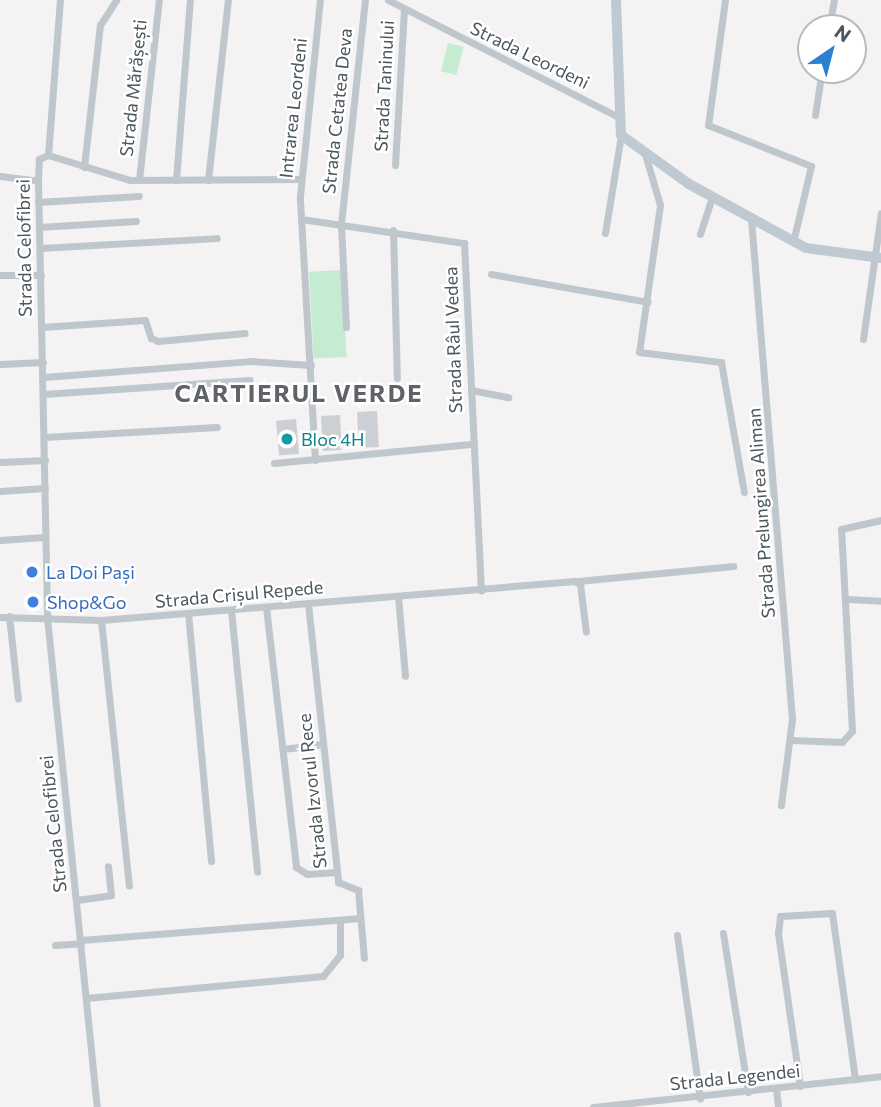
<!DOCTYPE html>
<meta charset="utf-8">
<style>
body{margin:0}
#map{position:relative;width:881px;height:1107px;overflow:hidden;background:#f4f2f2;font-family:Commissioner,sans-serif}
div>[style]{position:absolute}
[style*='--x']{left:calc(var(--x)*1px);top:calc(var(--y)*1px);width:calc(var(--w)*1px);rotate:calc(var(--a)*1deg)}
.green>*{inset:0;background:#c5ecd1;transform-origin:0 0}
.building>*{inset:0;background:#cccfd3;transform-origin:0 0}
.street>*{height:7px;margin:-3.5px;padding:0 3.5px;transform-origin:3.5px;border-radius:3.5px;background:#bfc7cc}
.secondary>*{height:10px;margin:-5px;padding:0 5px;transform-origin:5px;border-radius:5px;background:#bfc9d1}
.dots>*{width:19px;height:19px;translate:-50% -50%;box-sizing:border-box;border:4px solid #fff;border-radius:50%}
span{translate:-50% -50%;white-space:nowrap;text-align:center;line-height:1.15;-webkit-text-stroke:5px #fff;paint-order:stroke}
.street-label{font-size:18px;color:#4b565d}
.culture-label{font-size:18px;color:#0d838f}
.left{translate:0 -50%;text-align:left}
.shop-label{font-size:18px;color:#366cbe}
.district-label{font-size:24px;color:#5f6266;font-weight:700;letter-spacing:2px}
.north{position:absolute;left:797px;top:14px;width:70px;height:70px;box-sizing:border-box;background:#fff;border:2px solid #b7bbbe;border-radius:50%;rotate:35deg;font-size:19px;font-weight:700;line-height:28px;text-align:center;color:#4b565d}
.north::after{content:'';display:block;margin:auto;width:24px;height:32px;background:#2c81d4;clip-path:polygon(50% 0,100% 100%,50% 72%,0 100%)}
</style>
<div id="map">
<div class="green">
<div style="left:448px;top:43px;width:16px;height:29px;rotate:14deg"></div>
<div style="left:342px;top:270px;width:87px;height:33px;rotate:87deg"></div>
</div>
<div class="building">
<div style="left:377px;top:411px;width:36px;height:20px;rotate:87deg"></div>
<div style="left:340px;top:415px;width:35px;height:19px;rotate:87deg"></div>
<div style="left:296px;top:419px;width:35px;height:20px;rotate:85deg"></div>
</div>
<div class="street">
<div style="--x:388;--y:0;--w:261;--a:26.9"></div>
<div style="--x:725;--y:0;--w:126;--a:97.7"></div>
<div style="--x:708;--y:125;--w:111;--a:21.7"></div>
<div style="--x:811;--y:166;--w:78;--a:103.3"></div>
<div style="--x:829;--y:28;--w:28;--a:-80"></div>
<div style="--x:815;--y:115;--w:46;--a:-81.2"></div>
<div style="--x:645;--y:154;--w:53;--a:73.6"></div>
<div style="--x:660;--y:205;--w:148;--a:98.1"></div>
<div style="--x:639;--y:352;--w:83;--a:7"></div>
<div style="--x:721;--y:362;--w:132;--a:80"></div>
<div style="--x:48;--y:155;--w:10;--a:156"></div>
<div style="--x:39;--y:159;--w:22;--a:93"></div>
<div style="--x:38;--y:181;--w:436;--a:88.8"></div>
<div style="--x:47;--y:617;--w:493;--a:84.2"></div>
<div style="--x:48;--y:155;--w:86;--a:17"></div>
<div style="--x:130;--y:180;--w:171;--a:-0.3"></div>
<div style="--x:48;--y:155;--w:155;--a:-85.6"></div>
<div style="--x:395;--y:165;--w:156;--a:-86.7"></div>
<div style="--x:84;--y:167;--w:143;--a:-83.6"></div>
<div style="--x:100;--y:25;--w:30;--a:-57"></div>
<div style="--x:0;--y:176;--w:38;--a:7"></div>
<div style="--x:139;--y:180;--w:181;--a:-83.7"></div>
<div style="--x:176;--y:180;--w:181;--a:-85.6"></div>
<div style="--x:208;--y:180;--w:181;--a:-83.7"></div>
<div style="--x:38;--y:202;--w:101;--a:-3.4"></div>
<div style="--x:301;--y:219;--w:165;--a:8.4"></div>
<div style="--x:464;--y:243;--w:348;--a:87.2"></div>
<div style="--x:751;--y:219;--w:502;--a:85.31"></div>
<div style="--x:792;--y:719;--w:87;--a:97.3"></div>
<div style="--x:39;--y:227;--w:97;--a:-3.5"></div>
<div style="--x:393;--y:230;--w:148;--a:88.5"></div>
<div style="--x:605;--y:233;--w:99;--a:-80.7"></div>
<div style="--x:700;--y:234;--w:39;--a:-72"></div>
<div style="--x:40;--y:248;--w:177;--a:-3.2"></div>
<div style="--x:491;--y:274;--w:159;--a:10.1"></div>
<div style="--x:0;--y:275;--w:41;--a:0"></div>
<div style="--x:42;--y:327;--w:103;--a:-3.9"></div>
<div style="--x:145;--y:320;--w:19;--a:72"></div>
<div style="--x:151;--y:338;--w:8;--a:23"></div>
<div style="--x:158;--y:341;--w:87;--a:-5.3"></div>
<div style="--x:346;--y:327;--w:103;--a:-92.8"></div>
<div style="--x:341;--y:224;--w:225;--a:-83.9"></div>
<div style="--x:863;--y:339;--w:127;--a:-81.9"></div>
<div style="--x:0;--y:364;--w:43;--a:-2.7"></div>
<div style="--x:44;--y:377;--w:207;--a:-4.4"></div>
<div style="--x:250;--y:361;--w:61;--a:3.8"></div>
<div style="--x:471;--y:390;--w:38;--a:11"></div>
<div style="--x:44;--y:394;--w:206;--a:-3.9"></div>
<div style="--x:45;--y:437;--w:172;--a:-3.3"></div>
<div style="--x:315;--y:460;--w:264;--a:-93.3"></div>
<div style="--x:300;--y:196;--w:197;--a:-84.2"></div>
<div style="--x:0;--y:462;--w:45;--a:-2.5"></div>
<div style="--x:274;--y:463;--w:200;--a:-5.5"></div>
<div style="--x:0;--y:491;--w:45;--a:-3.8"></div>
<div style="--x:0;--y:540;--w:45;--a:-3.8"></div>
<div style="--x:578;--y:581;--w:156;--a:-5.5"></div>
<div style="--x:398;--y:597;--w:79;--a:84.9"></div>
<div style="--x:848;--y:599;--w:33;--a:3"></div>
<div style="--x:308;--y:604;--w:280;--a:83.8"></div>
<div style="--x:338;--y:882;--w:22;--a:22"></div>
<div style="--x:358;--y:890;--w:68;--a:85"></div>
<div style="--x:266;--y:607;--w:262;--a:83.4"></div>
<div style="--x:296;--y:867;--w:13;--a:32"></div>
<div style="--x:307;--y:874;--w:29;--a:-4"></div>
<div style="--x:231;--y:610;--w:263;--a:84.3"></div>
<div style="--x:188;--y:613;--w:249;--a:84.7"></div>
<div style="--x:9;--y:616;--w:83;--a:83.8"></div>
<div style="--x:0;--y:617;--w:101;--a:1.7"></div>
<div style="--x:101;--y:620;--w:475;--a:-4.7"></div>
<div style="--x:574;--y:581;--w:7;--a:27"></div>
<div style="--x:580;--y:584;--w:48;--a:82.9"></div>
<div style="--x:101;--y:620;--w:267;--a:84"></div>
<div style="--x:792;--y:740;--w:50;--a:2.3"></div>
<div style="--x:842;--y:742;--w:15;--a:-48"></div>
<div style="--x:852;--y:731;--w:202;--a:-93.1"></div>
<div style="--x:841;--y:529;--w:41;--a:-12.7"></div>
<div style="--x:283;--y:749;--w:40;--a:-7.1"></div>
<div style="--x:77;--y:900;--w:34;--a:-8"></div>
<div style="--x:111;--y:895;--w:29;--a:-96"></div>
<div style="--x:723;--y:933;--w:161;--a:81.1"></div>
<div style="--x:677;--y:935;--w:165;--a:82"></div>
<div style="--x:81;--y:940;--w:280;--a:-4.5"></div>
<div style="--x:55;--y:945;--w:26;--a:-4"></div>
<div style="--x:86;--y:998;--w:238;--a:-5.3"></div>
<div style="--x:323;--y:976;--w:27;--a:-51"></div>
<div style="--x:340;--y:955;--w:35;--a:-90"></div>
<div style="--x:800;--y:1086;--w:155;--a:-98.2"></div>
<div style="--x:778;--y:933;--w:17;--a:-83"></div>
<div style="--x:780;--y:916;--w:52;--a:-3.3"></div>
<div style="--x:832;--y:913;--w:168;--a:82.1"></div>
<div style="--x:776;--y:1088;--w:19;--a:84"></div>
<div style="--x:593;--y:1107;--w:290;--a:-6.1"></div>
</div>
<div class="secondary">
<div style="--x:616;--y:0;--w:135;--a:87.9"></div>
<div style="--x:621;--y:135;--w:84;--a:35.8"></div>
<div style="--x:689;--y:184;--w:133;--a:28.7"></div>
<div style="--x:806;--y:248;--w:76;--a:7.6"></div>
</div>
<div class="dots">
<div style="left:287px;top:439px;background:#0f9aa8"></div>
<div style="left:32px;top:572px;background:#3f7fe0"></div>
<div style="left:33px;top:602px;background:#3f7fe0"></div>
</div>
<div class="street-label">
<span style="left:530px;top:55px;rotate:26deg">Strada Leordeni</span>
<span style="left:384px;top:86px;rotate:-87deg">Strada Taninului</span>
<span style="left:133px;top:88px;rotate:-84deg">Strada Mărășești</span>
<span style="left:293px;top:108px;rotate:-84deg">Intrarea Leordeni</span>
<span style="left:337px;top:111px;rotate:-84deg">Strada Cetatea Deva</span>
<span style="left:24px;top:248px;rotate:-91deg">Strada Celofibrei</span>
<span style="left:453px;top:340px;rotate:-92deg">Strada Râul Vedea</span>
<span style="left:761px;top:513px;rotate:-94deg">Strada Prelungirea Aliman</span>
<span style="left:239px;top:594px;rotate:-5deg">Strada Crișul Repede</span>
<span style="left:312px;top:791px;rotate:-96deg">Strada Izvorul Rece</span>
<span style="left:53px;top:824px;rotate:-96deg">Strada Celofibrei</span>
<span style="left:735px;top:1077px;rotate:-6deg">Strada Legendei</span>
</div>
<div class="culture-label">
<span class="left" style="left:301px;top:439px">Bloc 4H</span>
</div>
<div class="shop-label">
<span class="left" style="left:46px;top:572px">La Doi Pași</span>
<span class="left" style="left:47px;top:602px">Shop&amp;Go</span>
</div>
<div class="district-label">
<span style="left:299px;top:393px">CARTIERUL VERDE</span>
</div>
<div class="north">N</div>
</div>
